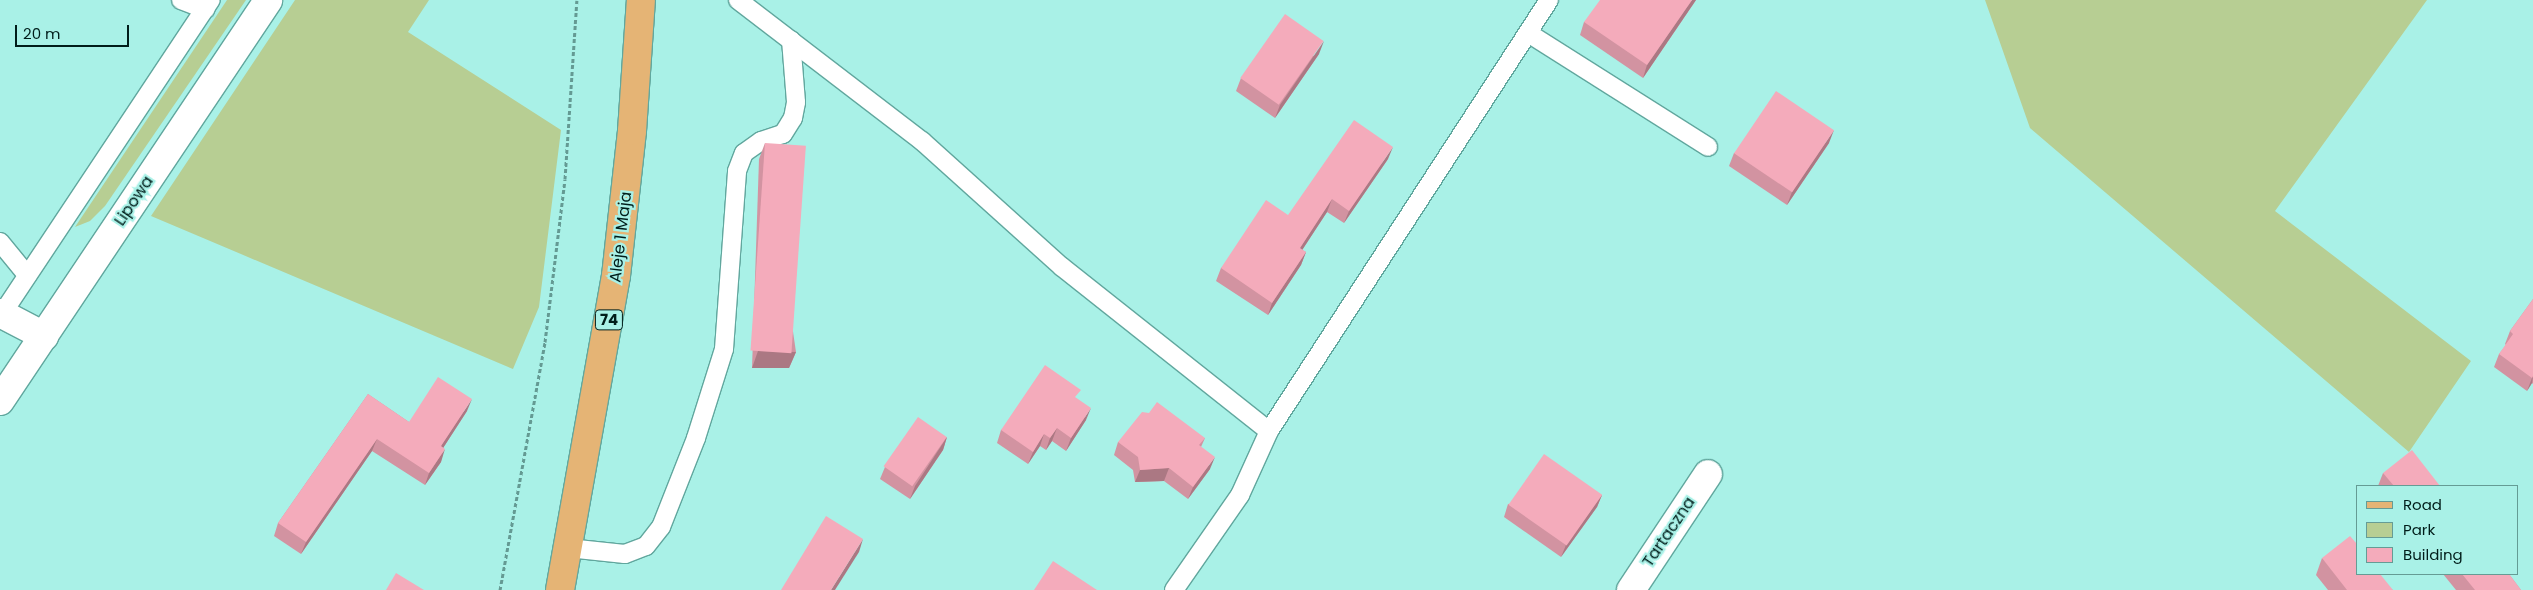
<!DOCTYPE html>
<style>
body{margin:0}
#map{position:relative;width:2533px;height:590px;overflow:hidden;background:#a9f1e7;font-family:Poppins,sans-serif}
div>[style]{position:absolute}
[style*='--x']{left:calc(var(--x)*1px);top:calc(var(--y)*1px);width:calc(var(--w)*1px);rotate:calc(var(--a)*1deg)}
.green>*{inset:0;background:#b7ce93}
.path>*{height:3px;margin-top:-1.5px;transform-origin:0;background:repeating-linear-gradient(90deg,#649a93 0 4px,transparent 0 6.5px)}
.roads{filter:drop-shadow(1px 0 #61a79e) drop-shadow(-1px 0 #61a79e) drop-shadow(0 1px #61a79e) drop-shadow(0 -1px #61a79e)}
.lane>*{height:18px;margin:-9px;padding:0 9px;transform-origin:9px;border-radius:9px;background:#fff}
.street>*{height:28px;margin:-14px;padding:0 14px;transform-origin:14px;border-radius:14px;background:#fff}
.primary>*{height:28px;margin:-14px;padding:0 14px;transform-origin:14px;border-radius:14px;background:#e5b475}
.wall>*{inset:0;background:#d293a1}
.shaded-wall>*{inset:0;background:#ab7883}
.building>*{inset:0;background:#f4abbb;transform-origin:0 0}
span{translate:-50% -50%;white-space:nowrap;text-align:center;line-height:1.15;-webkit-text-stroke:4.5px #a9f1e7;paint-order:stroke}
.shield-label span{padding:1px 4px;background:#a9f1e7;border:1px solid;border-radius:4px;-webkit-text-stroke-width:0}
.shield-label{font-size:15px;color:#001d1a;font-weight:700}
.street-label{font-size:16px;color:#001d1a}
.legend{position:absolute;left:2356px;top:485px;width:162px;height:90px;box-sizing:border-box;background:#a9f1e7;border:1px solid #659c95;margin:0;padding:6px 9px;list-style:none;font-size:15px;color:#001d1a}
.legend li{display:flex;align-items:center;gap:10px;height:25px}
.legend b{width:25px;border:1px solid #659c95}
.scale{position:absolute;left:15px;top:25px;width:114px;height:22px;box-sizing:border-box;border:2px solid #001d1a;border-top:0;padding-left:6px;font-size:15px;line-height:18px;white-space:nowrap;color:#001d1a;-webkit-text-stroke:4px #a9f1e7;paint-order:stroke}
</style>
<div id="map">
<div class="green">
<div style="clip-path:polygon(227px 0,246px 0,105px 206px,90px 221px,75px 227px)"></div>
<div style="clip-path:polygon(295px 0,429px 0,408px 32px,561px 130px,539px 307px,513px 369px,151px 216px)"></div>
<div style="clip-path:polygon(1985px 0,2427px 0,2275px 211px,2471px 361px,2409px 452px,2030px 128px)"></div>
</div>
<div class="path">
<div style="--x:500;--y:590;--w:252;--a:-79.7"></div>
<div style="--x:545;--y:342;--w:164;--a:-83"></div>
<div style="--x:565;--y:179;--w:179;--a:-86.2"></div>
</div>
<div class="roads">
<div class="lane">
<div style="--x:181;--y:0;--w:26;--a:21"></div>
<div style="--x:738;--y:0;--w:232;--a:37.5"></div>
<div style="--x:922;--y:141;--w:188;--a:42"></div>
<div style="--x:1062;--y:267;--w:264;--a:38.4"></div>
<div style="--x:1528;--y:33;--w:213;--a:32.3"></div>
<div style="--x:0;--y:242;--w:43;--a:50.7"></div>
<div style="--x:2;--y:314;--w:377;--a:-56.4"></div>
<div style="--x:568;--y:548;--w:57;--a:6"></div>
<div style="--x:625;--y:554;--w:22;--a:-21"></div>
<div style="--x:646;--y:546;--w:24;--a:-52"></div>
<div style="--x:661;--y:527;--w:96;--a:-68.5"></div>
<div style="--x:696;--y:438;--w:93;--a:-72.5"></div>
<div style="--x:724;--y:349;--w:178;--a:-85.8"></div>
<div style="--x:737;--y:171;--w:19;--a:-69"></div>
<div style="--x:744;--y:153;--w:21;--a:-35"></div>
<div style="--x:761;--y:141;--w:23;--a:-18"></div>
<div style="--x:783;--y:134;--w:19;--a:-58"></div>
<div style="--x:793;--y:118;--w:16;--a:-79"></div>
<div style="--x:796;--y:102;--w:62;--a:-94.6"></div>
<div style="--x:1174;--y:590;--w:116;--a:-55.2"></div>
<div style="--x:1240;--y:495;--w:70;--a:-65.6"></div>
<div style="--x:1269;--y:431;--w:514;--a:-56.99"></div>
</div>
<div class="street">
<div style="--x:0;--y:313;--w:50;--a:27.6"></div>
<div style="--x:0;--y:401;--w:482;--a:-56.2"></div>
<div style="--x:1631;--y:590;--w:139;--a:-56.4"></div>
</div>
<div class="primary">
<div style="--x:560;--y:590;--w:319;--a:-79.9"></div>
<div style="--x:616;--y:276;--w:146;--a:-83.7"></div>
<div style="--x:632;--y:131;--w:131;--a:-86.1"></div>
</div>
</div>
<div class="wall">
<div style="clip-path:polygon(1696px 0,1643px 78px,1580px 35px,1584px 22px)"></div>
<div style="clip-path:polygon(1319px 54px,1275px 118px,1236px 91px,1241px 78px)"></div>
<div style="clip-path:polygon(765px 143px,796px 352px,789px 368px,752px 368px,759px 159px)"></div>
<div style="clip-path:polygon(1829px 143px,1787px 205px,1729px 166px,1734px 153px)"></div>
<div style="clip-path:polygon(1388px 159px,1344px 223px,1327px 212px,1302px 250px,1306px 252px,1301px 265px,1268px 315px,1216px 281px,1221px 268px)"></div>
<div style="clip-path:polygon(2533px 299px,2533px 384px,2532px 383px,2527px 391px,2494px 367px,2499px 354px,2506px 345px,2505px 344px,2510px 331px)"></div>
<div style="clip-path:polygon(368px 394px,409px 422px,467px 411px,443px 448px,441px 462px,425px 485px,372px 451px,301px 554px,274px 536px,278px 523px)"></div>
<div style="clip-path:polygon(1077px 399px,1086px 420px,1066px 451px,1052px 441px,1046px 450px,1040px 446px,1028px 464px,997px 443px,1001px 430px)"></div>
<div style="clip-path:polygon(947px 437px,943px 450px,910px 499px,880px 479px,885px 467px)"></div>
<div style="clip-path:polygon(1205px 438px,1201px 447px,1210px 469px,1188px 499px,1164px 481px,1135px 482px,1133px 470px,1114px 455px,1118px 442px)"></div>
<div style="clip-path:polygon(2383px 473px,2440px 486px,2378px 486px)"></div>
<div style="clip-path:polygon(1602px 495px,1597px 507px,1561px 557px,1504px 517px,1508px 504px)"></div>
<div style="clip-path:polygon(2322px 558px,2393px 590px,2328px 590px,2316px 575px)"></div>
<div style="clip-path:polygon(2443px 574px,2509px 574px,2521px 590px,2456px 590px)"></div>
</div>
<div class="shaded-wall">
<div style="clip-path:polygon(1692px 0,1696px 0,1643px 78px,1647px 65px)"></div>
<div style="clip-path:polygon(1324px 41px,1319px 54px,1275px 118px,1280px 105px)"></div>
<div style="clip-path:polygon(1834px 130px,1829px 143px,1787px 205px,1792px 192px)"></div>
<div style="clip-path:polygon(1393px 147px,1388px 159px,1344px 223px,1349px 211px)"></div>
<div style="clip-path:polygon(1332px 199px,1327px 212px,1295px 261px,1300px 248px)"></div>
<div style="clip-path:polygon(1306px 252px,1301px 265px,1268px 315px,1272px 303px)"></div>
<div style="clip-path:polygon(758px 351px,796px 352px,789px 368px,752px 368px)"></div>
<div style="clip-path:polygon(2533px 376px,2532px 383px,2527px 391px,2532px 378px)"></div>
<div style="clip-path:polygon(472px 399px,467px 411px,436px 459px,441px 446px)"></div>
<div style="clip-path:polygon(1091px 408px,1086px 420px,1066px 451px,1071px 438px)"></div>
<div style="clip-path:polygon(1057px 428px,1052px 441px,1046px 450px,1050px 438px)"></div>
<div style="clip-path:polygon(1044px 434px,1040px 446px,1028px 464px,1033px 452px)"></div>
<div style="clip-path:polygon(947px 437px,943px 450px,910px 499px,915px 486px)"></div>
<div style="clip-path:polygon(377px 439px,372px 451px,301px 554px,306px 542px)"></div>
<div style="clip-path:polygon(445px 449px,441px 462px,425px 485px,429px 473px)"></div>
<div style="clip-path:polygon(1215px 457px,1210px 469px,1188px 499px,1193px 487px)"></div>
<div style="clip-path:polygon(1169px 468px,1164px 481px,1135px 482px,1140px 470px)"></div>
<div style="clip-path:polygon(1602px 495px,1597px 507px,1561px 557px,1566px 545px)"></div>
<div style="clip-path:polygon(863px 539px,859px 552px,835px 590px,831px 590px)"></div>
</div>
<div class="building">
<div style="clip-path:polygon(1600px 0,1692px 0,1647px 65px,1584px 22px)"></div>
<div style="left:1285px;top:14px;width:47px;height:78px;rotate:35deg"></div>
<div style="left:1776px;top:91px;width:70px;height:75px;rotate:34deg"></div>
<div style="clip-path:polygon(1354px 120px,1393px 147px,1349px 211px,1332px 199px,1300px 248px,1306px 252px,1272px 303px,1221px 268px,1266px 200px,1288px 215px)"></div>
<div style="left:765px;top:143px;width:41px;height:208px;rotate:4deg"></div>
<div style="clip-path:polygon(2533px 299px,2533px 376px,2532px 378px,2499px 354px,2513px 334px,2510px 331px)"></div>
<div style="clip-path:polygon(1045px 365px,1081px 390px,1075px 397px,1091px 408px,1071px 438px,1057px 428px,1050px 438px,1044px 434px,1033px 452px,1001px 430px)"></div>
<div style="clip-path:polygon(438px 377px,472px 399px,441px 446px,445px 449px,429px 473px,377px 439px,306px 542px,278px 523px,368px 394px,409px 422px)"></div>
<div style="clip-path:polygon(1157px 402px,1205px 438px,1199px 445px,1215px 457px,1193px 487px,1169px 468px,1140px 470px,1138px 457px,1118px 442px,1142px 412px,1149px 413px)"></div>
<div style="left:918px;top:417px;width:35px;height:60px;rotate:35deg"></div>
<div style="clip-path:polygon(2412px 450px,2440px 486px,2394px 486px,2383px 473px)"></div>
<div style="left:1544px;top:454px;width:71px;height:62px;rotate:35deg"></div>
<div style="clip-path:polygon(826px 516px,863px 539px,831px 590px,781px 590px)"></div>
<div style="clip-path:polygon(2350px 536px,2357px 544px,2357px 574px,2380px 574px,2393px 590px,2347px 590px,2322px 558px)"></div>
<div style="clip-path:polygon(1053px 561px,1097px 590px,1034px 590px)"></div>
<div style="clip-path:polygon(396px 573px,424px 590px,386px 590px)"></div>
<div style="clip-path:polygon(2462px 574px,2509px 574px,2521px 590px,2475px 590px)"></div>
</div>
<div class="shield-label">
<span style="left:609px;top:320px">74</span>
</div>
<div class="street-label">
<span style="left:134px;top:201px;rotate:-56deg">Lipowa</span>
<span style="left:621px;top:237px;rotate:-83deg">Aleje 1 Maja</span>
<span style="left:1669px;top:532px;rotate:-56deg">Tartaczna</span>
</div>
<ul class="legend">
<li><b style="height:6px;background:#e5b475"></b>Road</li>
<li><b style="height:14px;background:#b7ce93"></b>Park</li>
<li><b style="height:14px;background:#f4abbb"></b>Building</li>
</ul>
<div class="scale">20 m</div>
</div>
